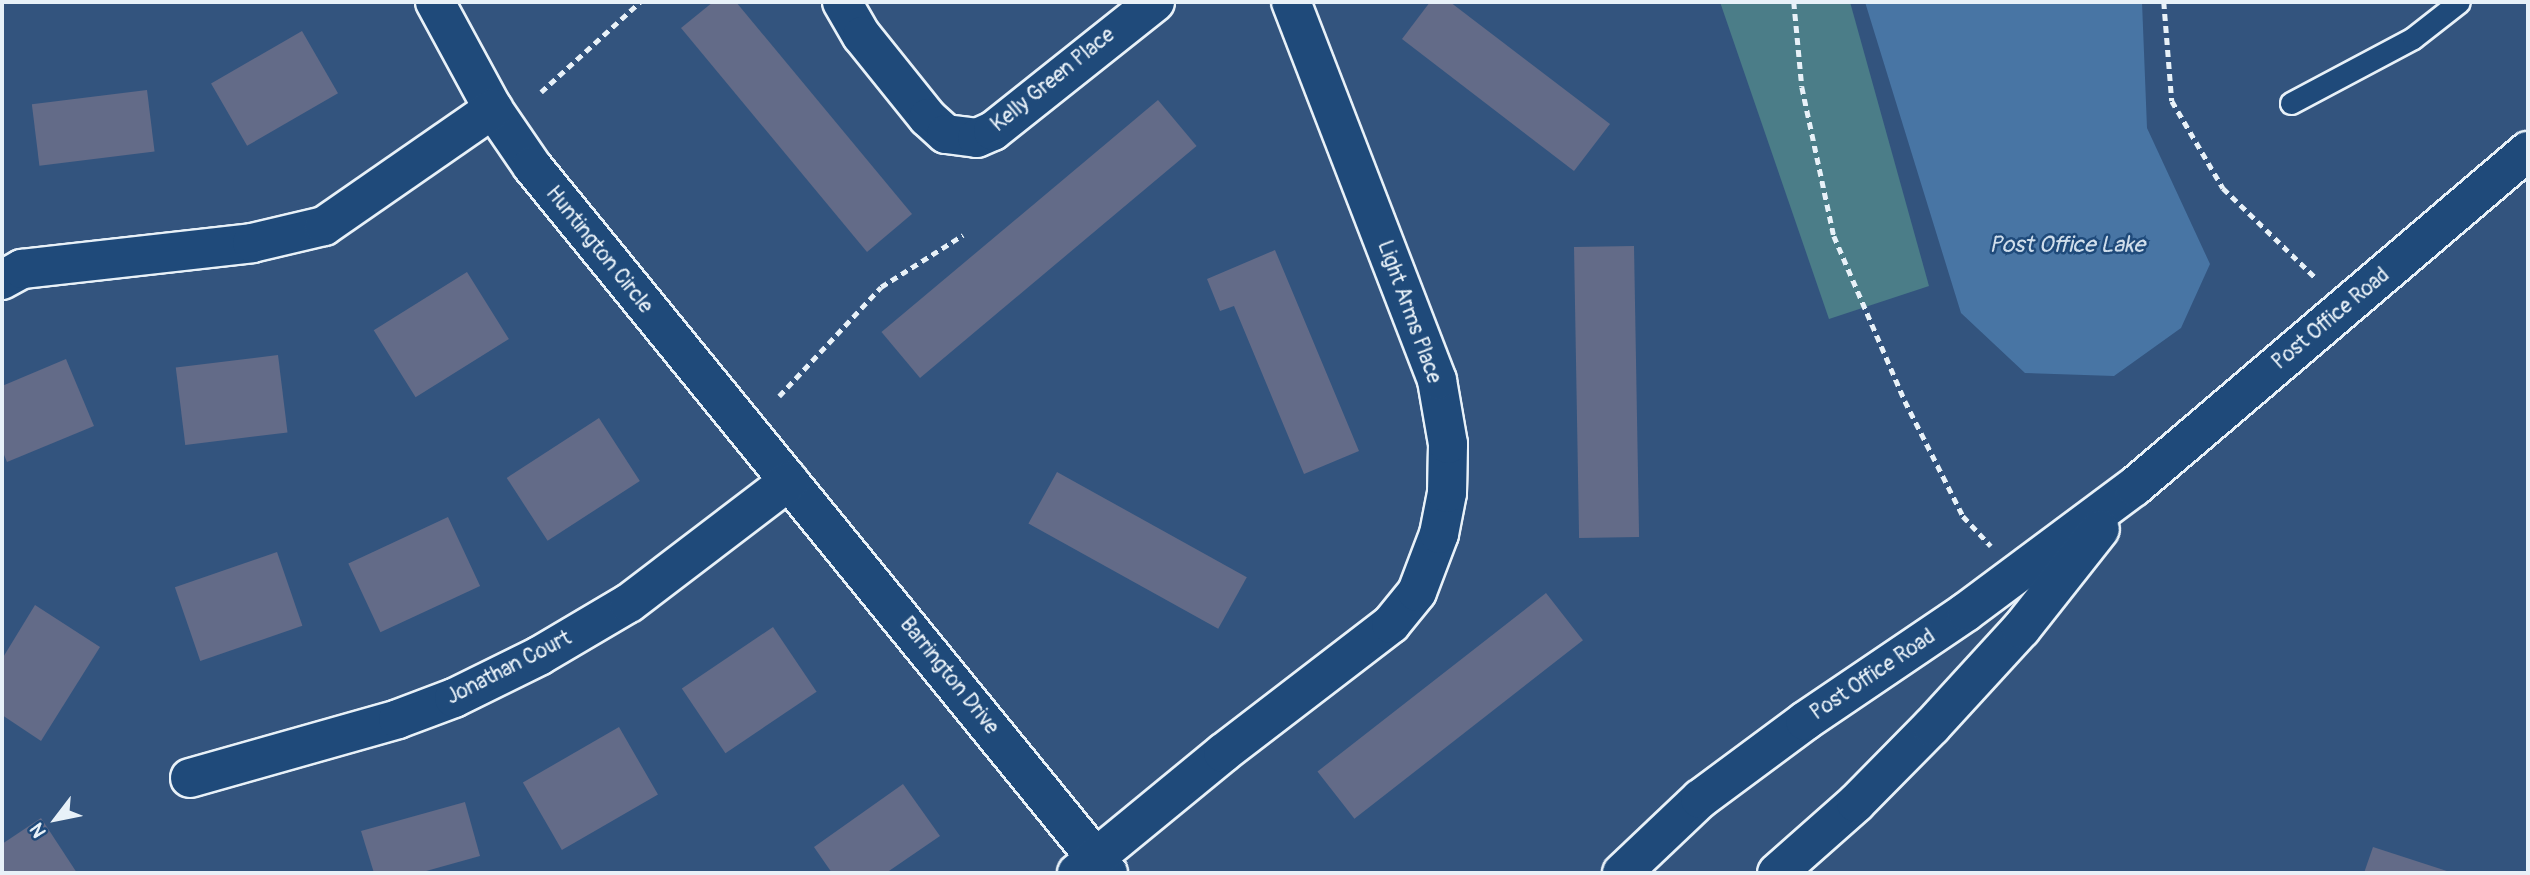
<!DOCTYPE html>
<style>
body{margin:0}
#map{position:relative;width:2530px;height:875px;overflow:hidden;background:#33547e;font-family:Pangolin,sans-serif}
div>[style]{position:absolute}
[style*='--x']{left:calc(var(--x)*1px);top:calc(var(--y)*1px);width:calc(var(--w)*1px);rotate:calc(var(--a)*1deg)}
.green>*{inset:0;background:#4b7d88}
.water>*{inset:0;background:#4875a4}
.building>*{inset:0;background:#636b88;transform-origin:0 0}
.path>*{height:4.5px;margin-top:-2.25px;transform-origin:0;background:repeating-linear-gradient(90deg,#e8f1f8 0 7px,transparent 0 12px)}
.roads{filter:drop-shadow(2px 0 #e8f1f8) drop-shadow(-2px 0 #e8f1f8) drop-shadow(0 2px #e8f1f8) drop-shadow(0 -2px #e8f1f8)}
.service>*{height:21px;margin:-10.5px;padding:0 10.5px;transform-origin:10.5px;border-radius:10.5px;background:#1f4a7a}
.minor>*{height:38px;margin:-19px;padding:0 19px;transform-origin:19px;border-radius:19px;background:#1f4a7a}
.tertiary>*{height:38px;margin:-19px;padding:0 19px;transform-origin:19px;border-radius:19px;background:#1f4a7a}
span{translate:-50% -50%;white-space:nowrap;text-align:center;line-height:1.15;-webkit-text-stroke:5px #1f4a7a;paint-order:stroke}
.street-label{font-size:21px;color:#e8f1f8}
.water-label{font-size:23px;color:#d0deeb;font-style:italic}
.frame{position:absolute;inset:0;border:4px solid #e8f1f8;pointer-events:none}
.north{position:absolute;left:21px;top:784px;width:70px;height:70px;-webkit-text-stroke:5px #1f4a7a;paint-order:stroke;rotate:238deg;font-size:19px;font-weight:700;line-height:28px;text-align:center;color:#e8f1f8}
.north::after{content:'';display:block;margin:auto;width:24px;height:32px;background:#e8f1f8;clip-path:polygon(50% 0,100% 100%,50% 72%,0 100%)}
</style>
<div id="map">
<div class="green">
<div style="clip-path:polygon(1720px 2px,1850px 2px,1929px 286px,1829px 319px)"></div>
</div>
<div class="water">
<div style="clip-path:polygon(1865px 2px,2142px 2px,2147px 128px,2210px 264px,2181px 328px,2114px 376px,2025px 373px,1961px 313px)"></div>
</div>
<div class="building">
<div style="clip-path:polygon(713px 2px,736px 2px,912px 214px,867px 252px,681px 28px)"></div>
<div style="clip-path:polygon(1430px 2px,1450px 2px,1610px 124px,1574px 171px,1402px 39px)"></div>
<div style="left:302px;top:31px;width:72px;height:105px;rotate:60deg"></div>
<div style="left:147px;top:90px;width:62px;height:116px;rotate:83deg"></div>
<div style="left:1158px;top:100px;width:60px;height:361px;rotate:50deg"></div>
<div style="left:1634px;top:246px;width:291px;height:60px;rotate:89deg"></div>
<div style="clip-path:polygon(1275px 250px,1359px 451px,1304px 474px,1234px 306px,1220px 311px,1207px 279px)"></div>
<div style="left:467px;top:272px;width:79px;height:110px;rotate:58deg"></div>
<div style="left:278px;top:355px;width:78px;height:103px;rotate:83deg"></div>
<div style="clip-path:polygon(66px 359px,94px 426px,7px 462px,2px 450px,2px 386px)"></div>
<div style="left:599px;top:418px;width:75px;height:110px;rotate:57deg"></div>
<div style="left:1057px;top:472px;width:217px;height:59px;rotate:29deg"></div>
<div style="left:448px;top:517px;width:76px;height:110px;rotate:65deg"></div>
<div style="left:277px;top:552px;width:78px;height:108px;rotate:71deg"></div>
<div style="left:1546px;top:593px;width:60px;height:290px;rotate:52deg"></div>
<div style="clip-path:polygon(35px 605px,100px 647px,41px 741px,2px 715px,2px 659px)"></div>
<div style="left:773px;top:627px;width:78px;height:110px;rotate:56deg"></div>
<div style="left:619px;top:727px;width:78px;height:111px;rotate:60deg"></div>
<div style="clip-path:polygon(903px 784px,940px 836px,886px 873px,832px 873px,814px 847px)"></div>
<div style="clip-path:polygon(465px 802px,480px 856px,419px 873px,374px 873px,361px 831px)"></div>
<div style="clip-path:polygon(41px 818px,77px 873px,2px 873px,2px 844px)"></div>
<div style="clip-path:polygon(2373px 847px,2453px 873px,2364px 873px)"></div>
</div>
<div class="path">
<div style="--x:1794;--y:2;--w:85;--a:84.6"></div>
<div style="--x:1802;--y:87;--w:152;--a:77.9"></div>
<div style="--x:1834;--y:236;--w:180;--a:66.7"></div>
<div style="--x:1905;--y:401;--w:129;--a:63.2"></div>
<div style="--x:1963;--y:516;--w:41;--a:47"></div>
<div style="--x:2164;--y:2;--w:99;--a:85.4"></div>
<div style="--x:2172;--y:101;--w:101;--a:59.6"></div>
<div style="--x:2223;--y:188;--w:131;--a:44.1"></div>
<div style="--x:541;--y:92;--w:134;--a:-42.3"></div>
<div style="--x:779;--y:396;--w:149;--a:-46.9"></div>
<div style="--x:881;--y:287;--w:97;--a:-32.4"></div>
</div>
<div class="roads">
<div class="service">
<div style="--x:2291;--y:103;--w:138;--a:-28"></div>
<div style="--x:2413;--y:38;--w:58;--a:-38"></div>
</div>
<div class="minor">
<div style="--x:435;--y:2;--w:122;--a:61.5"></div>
<div style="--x:493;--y:109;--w:69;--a:55.6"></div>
<div style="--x:532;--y:166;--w:912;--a:50.83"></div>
<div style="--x:842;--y:2;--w:39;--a:60"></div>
<div style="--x:862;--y:36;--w:105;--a:51.2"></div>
<div style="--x:928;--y:118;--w:24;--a:42"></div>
<div style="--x:946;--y:134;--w:31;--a:7"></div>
<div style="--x:977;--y:138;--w:17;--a:-24"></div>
<div style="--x:993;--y:131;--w:207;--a:-38.5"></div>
<div style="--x:2;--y:280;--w:23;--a:-29"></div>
<div style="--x:22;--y:269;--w:231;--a:-6.4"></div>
<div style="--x:252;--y:243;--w:74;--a:-13.3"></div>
<div style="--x:324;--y:226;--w:206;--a:-34.7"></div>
<div style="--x:190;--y:778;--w:216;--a:-15.8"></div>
<div style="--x:398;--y:719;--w:60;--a:-20.6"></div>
<div style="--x:454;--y:698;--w:95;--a:-26.3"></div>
<div style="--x:539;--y:656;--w:104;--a:-30.5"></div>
<div style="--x:629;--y:603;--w:201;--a:-37.3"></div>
<div style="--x:1077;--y:873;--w:189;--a:-39.4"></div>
<div style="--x:1223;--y:753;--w:212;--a:-37.5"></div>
<div style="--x:1391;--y:624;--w:41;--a:-50.9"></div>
<div style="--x:1417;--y:592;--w:62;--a:-69.2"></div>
<div style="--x:1439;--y:534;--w:42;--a:-79"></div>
<div style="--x:1447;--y:493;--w:49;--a:-88.8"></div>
<div style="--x:1448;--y:444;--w:65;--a:-99.8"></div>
<div style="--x:1437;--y:380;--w:405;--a:-111.1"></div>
</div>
<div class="tertiary">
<div style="--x:1622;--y:873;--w:108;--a:-43.5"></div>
<div style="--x:1700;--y:799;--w:131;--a:-36.6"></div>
<div style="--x:1805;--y:721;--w:194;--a:-34.1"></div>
<div style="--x:1966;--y:612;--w:209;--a:-36.7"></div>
<div style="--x:2134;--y:487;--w:518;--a:-40.46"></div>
<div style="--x:1777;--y:873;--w:106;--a:-41.5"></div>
<div style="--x:1856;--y:803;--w:108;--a:-45.4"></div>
<div style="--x:1932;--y:726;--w:132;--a:-47.5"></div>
<div style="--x:2021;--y:629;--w:127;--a:-51.7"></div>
</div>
</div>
<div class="street-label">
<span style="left:1053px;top:80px;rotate:-39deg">Kelly Green Place</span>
<span style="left:599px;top:250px;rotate:51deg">Huntington Circle</span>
<span style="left:1409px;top:312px;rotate:70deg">Light Arms Place</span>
<span style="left:2331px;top:319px;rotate:-40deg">Post Office Road</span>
<span style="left:509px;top:668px;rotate:-27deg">Jonathan Court</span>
<span style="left:1873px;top:675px;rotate:-34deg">Post Office Road</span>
<span style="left:949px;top:676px;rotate:51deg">Barrington Drive</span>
</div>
<div class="water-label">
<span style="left:2067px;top:245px">Post Office Lake</span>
</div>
<div class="frame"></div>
<div class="north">N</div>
</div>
